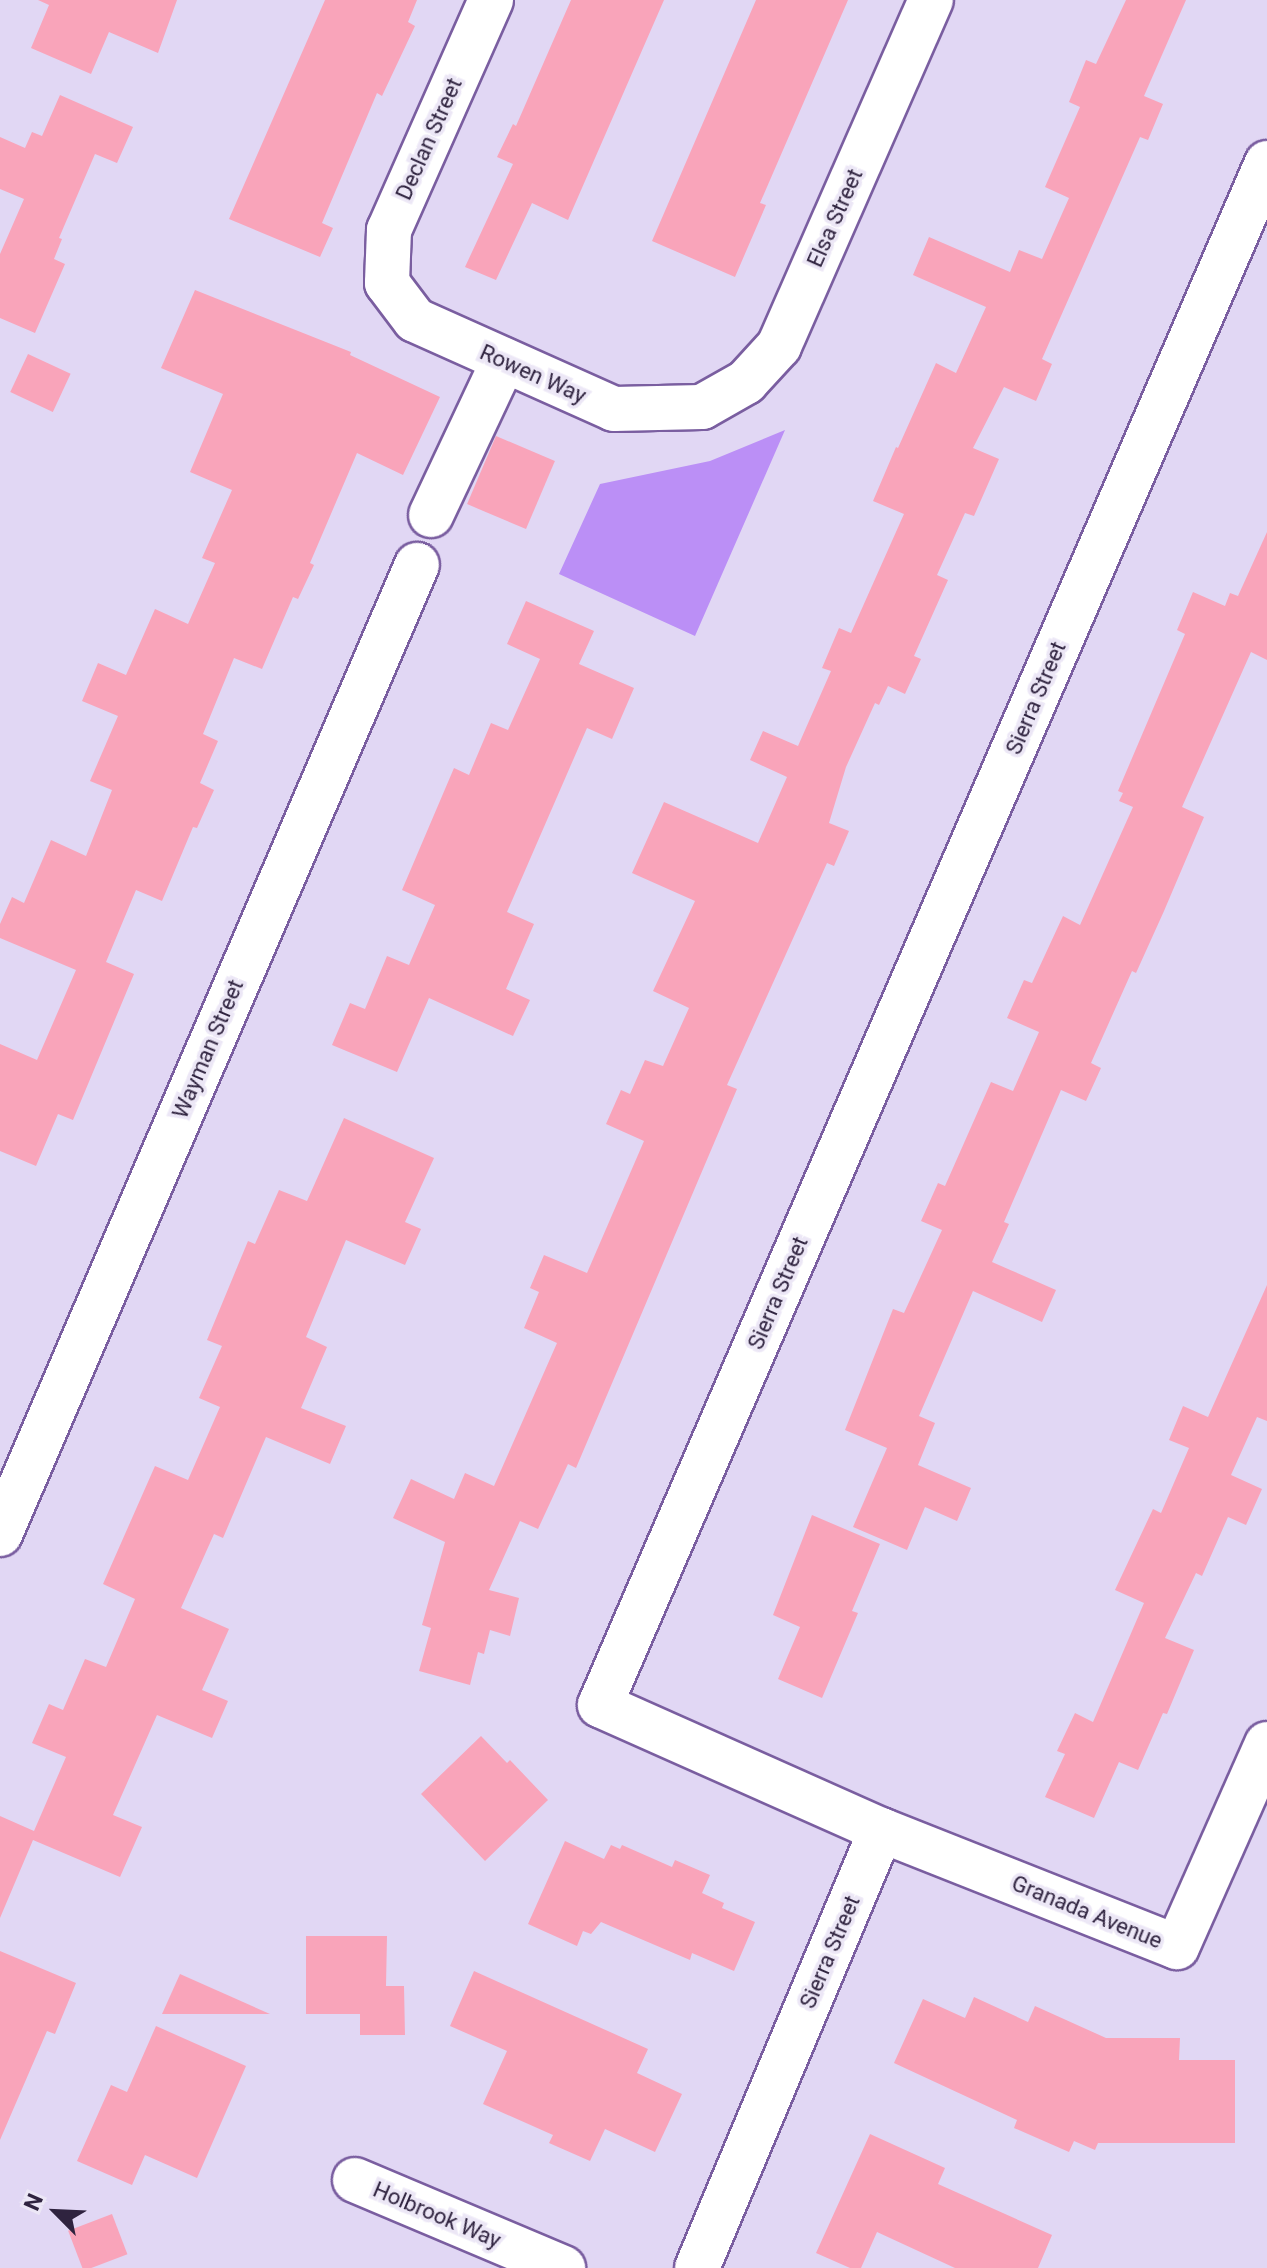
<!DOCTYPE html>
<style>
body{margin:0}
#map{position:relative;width:1267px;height:2268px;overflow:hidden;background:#e1d7f4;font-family:Roboto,sans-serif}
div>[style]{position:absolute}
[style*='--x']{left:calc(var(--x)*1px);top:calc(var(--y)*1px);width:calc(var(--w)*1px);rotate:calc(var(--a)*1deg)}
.water>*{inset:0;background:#bb8ff6}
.building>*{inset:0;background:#f9a4ba;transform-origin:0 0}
.roads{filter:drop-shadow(2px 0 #7a5ea0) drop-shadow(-2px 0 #7a5ea0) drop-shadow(0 2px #7a5ea0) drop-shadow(0 -2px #7a5ea0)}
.minor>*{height:44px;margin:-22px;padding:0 22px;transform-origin:22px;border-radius:22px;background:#fff}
span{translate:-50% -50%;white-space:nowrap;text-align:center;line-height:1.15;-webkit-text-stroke:7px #ece7f6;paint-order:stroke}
.street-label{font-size:22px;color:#2f233f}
.north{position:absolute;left:16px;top:2172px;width:80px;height:80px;-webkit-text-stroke:6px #ece7f6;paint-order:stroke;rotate:294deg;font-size:22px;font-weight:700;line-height:32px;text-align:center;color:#2f233f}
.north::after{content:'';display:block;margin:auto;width:28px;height:36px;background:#2f233f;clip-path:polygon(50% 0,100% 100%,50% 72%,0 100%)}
</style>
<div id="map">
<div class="water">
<div style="clip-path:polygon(785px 430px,695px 636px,559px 574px,600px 484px,710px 461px)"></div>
</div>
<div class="building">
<div style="clip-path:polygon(38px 0,177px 0,158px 53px,109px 32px,91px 74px,31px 48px,49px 5px)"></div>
<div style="clip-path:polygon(325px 0,417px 0,408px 22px,415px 26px,382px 96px,377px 93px,322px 223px,333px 228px,320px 257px,229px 219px)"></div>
<div style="clip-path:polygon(571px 0,664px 0,568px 220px,532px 203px,496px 280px,465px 267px,513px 164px,497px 157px,513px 124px,516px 126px)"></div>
<div style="clip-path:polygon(756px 0,848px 0,760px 203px,766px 205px,735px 277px,652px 241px)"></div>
<div style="clip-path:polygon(1126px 0,1186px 0,1144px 96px,1163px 104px,1148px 140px,1140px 137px,1042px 359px,1052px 364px,1036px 401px,1004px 387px,973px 448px,999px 459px,974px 516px,965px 513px,937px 575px,948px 580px,914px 656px,921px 659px,905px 694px,888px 686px,879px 705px,875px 703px,846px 767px,829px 823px,849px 831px,834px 866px,827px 863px,727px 1085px,737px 1089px,576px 1468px,568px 1464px,538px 1529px,520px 1521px,489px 1590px,519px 1598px,510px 1636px,490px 1630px,484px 1654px,478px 1652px,470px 1685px,419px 1671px,431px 1628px,422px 1625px,445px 1542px,393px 1518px,411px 1479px,454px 1499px,465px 1473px,494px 1486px,557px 1343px,524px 1328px,539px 1292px,530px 1288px,544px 1255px,587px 1273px,644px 1141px,606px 1124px,621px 1090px,630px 1094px,645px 1060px,663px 1066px,689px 1008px,653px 991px,695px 901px,632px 873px,664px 802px,758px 843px,787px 777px,750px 760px,763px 731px,798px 746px,831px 671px,822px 668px,839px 628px,851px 633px,904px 514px,873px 501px,896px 447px,898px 448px,936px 363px,956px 373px,986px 307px,913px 275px,929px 237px,1010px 272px,1019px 250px,1042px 259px,1069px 198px,1045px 187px,1080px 107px,1069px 102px,1086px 60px,1096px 64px)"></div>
<div style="clip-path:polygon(60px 95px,133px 127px,117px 163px,95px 154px,59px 238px,62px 239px,54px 259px,65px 264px,35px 333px,0 318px,0 254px,24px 199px,0 189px,0 137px,25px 148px,32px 132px,42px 136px)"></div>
<div style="clip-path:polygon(195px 290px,351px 352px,350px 355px,440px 397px,403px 475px,357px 453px,310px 563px,314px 565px,298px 599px,293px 597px,262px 669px,234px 658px,203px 734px,218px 741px,200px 783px,214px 790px,197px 828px,193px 827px,162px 901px,136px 890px,106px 962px,134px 974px,73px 1120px,58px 1114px,36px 1166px,0 1151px,0 1044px,37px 1060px,76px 970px,0 938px,0 924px,12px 897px,24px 903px,51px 840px,86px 856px,112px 790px,90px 781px,118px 716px,82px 701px,98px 663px,126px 675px,155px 609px,188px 624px,215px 563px,202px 558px,232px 490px,190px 472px,223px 394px,161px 368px)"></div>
<div style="left:28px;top:354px;width:47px;height:42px;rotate:25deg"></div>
<div style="left:496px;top:436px;width:64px;height:74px;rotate:23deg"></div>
<div style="clip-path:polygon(1267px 532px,1267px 660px,1251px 652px,1182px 807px,1204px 817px,1164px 911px,1136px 973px,1132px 971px,1091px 1063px,1101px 1068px,1086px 1101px,1061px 1090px,1004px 1222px,1009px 1224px,992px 1262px,1056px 1290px,1042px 1322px,973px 1291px,919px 1416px,935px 1423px,918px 1465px,971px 1488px,957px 1521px,925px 1507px,907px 1550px,853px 1527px,887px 1448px,845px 1430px,893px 1309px,904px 1313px,942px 1230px,921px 1221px,938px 1183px,945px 1186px,991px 1082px,1013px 1091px,1039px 1032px,1007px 1018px,1024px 980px,1032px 983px,1063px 916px,1080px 925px,1133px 807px,1119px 801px,1123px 793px,1118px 791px,1185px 634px,1177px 630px,1193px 592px,1225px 606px,1230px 593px,1238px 596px)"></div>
<div style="clip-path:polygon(526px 601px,594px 631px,579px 664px,634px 688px,612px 739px,587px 728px,507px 912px,534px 924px,506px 989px,530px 1000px,513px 1036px,429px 998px,397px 1072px,332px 1045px,350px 1003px,365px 1009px,387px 956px,409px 965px,435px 905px,402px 890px,454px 768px,469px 775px,491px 723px,508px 730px,540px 659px,507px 644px)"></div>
<div style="clip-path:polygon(344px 1118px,434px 1158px,405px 1222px,421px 1229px,405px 1265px,346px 1240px,306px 1337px,327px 1347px,301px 1408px,346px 1426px,330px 1464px,266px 1437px,223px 1538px,214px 1534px,181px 1608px,229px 1629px,202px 1690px,228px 1701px,212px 1738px,157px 1715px,113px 1815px,142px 1827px,120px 1877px,33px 1840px,0 1918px,0 1816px,34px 1831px,66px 1757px,32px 1743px,49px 1704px,63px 1710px,85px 1659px,106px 1667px,135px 1599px,103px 1584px,155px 1466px,188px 1480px,220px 1407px,199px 1398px,222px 1346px,207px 1340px,248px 1241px,255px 1244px,279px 1190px,307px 1201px)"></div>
<div style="clip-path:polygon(1267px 1285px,1267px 1421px,1257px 1417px,1231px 1475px,1262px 1489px,1246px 1525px,1228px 1517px,1202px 1576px,1196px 1573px,1165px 1638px,1194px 1650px,1167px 1714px,1163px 1713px,1138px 1770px,1119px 1762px,1094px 1818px,1045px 1797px,1065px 1754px,1057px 1751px,1075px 1713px,1093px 1722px,1144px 1603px,1115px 1590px,1153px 1509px,1161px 1513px,1189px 1448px,1169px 1440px,1183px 1406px,1208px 1417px)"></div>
<div style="clip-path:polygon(812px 1515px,880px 1544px,852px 1611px,858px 1613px,822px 1698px,778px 1679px,800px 1627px,773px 1615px)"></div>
<div style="clip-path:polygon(481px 1736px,507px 1763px,510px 1760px,548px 1800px,485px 1861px,421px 1794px)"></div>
<div style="clip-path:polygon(565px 1841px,604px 1859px,611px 1845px,620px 1849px,622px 1845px,672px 1867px,675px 1860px,710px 1875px,702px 1893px,724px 1903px,722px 1908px,755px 1922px,734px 1971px,692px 1953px,690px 1960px,601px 1922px,591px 1934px,583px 1931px,577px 1946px,528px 1924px)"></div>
<div style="clip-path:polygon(306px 1936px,387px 1936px,386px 1986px,404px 1986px,405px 2035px,360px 2035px,360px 2014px,306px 2014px)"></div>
<div style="clip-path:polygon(0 1951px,76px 1983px,55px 2034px,47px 2031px,0 2140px)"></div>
<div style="clip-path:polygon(474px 1971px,648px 2049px,637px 2073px,682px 2094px,655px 2152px,605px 2129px,590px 2161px,549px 2143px,553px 2135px,483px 2104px,507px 2051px,450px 2026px)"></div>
<div style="clip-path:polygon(180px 1974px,270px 2014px,162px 2014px)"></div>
<div style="clip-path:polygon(974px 1997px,1028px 2022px,1035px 2006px,1106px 2038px,1180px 2038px,1179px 2060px,1235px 2060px,1235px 2143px,1098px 2143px,1095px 2150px,1074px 2141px,1069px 2152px,1014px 2128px,1017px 2120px,894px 2063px,923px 1999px,965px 2018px)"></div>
<div style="clip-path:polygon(156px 2026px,246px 2066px,197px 2178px,145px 2155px,132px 2185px,77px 2161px,111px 2085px,127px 2092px)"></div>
<div style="clip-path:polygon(870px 2134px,945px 2168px,938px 2184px,1052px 2235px,1038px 2268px,955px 2268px,877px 2232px,861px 2268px,850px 2268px,816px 2253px)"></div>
<div style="left:112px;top:2214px;width:43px;height:47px;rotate:69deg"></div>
</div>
<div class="roads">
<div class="minor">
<div style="--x:491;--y:0;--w:252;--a:113.9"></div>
<div style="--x:389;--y:230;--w:53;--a:92.2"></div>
<div style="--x:387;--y:283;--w:46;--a:52.9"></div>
<div style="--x:415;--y:320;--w:218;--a:24.1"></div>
<div style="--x:614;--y:409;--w:88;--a:-1.3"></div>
<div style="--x:702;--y:407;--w:51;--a:-29.6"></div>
<div style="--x:746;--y:382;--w:49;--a:-47.5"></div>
<div style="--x:779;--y:346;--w:378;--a:-66.3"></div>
<div style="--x:1267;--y:163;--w:1680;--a:113.39"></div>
<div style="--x:600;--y:1705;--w:308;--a:24"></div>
<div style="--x:881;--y:1830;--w:318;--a:21.6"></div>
<div style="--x:1177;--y:1947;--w:222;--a:-66.1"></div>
<div style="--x:431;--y:515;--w:171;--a:-64.8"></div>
<div style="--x:0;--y:1534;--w:1055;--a:-66.72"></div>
<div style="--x:355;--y:2180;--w:226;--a:22.9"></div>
<div style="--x:697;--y:2268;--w:475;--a:-67.2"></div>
</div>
</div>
<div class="street-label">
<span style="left:429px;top:139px;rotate:-66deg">Declan Street</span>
<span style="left:835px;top:218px;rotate:-66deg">Elsa Street</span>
<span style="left:533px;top:374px;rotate:24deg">Rowen Way</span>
<span style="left:1036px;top:698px;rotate:-67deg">Sierra Street</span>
<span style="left:208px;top:1049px;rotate:-67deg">Wayman Street</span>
<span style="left:778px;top:1293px;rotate:-67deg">Sierra Street</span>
<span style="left:1087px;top:1912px;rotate:22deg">Granada Avenue</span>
<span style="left:830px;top:1952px;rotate:-67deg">Sierra Street</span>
<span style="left:437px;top:2215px;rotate:23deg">Holbrook Way</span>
</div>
<div class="north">N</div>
</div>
